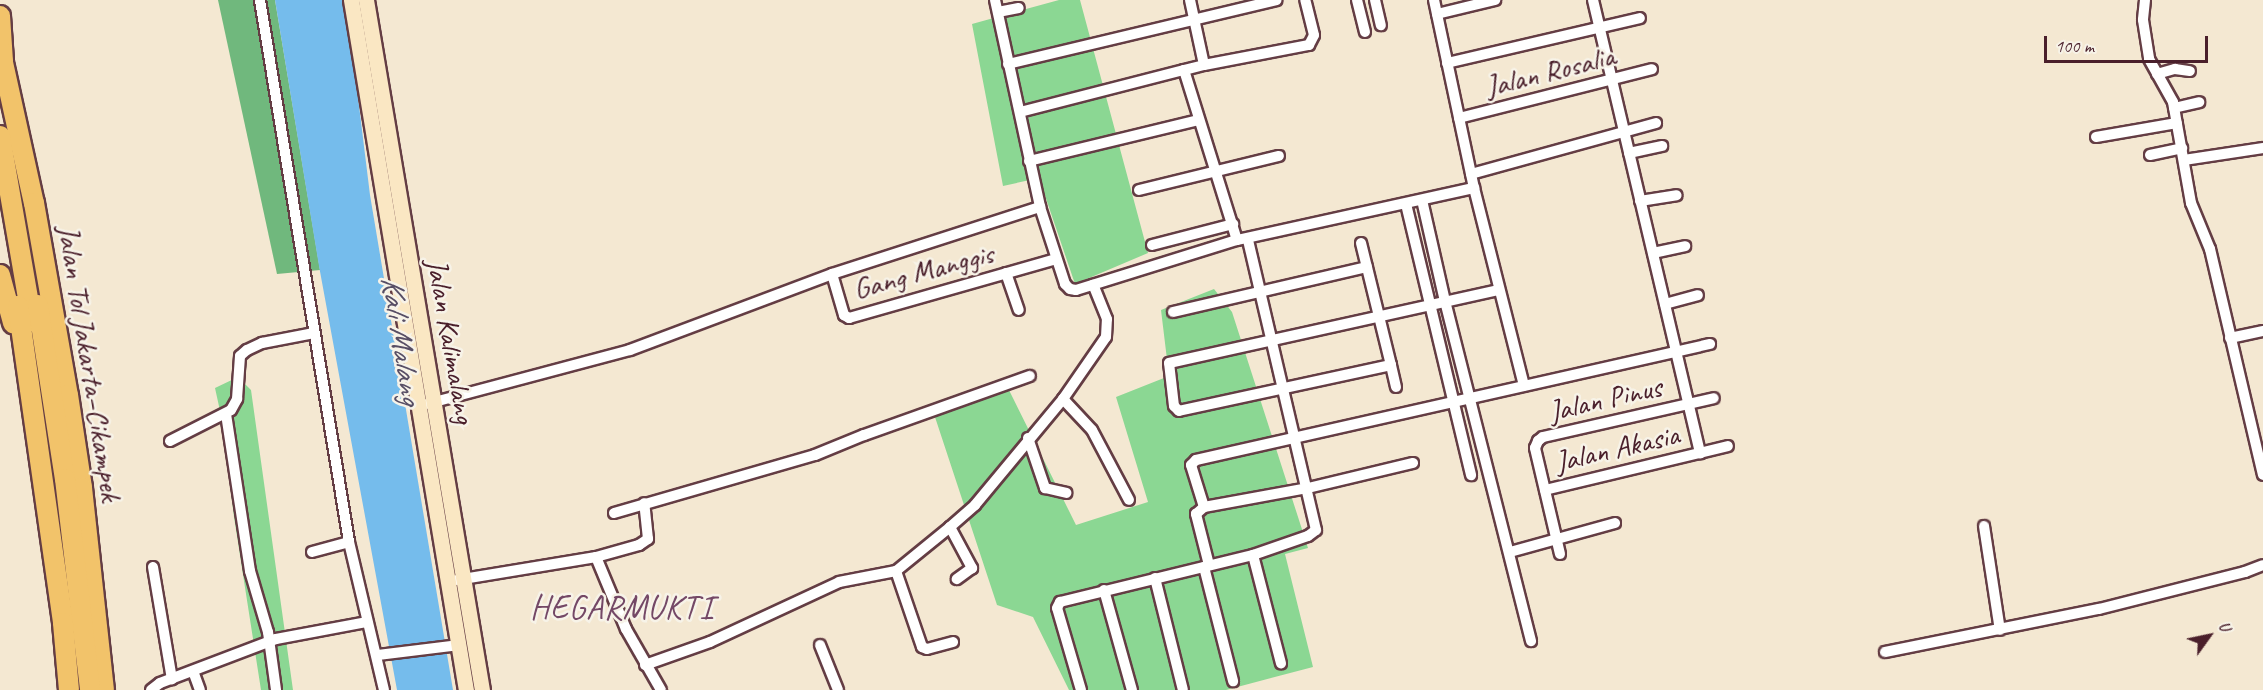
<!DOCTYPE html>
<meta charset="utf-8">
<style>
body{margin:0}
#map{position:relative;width:2263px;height:690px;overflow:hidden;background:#f4e8d2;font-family:Caveat,sans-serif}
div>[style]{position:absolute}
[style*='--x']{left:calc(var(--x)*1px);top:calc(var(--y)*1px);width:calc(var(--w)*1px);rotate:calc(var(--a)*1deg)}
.green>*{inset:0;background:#8bd793}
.forest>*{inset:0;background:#70b87d}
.water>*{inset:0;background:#75bcec}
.roads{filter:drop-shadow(2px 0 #643d44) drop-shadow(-2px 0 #643d44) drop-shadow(0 2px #643d44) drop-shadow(0 -2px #643d44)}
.minor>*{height:10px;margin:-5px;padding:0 5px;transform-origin:5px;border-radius:5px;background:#fff}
.secondary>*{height:15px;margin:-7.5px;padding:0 7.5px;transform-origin:7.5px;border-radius:7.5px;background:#fae7c3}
.motorway>*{height:20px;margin:-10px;padding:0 10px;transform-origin:10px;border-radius:10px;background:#f2c36a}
span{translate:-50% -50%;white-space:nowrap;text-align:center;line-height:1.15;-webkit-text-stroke:5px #f7f3e8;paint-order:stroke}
.street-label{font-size:30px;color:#4a1f2b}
.water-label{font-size:32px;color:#574e65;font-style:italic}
.quarter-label{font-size:33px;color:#744866;letter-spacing:1.5px}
.north{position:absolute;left:2179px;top:606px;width:60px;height:60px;-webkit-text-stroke:4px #f7f3e8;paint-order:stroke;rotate:57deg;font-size:16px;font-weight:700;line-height:24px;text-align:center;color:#4a1f2b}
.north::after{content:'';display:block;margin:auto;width:21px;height:27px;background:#4a1f2b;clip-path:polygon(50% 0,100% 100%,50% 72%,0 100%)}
.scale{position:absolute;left:2044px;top:36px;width:164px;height:27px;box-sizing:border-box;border:3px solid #4a1f2b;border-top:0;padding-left:8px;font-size:18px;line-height:21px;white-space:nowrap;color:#4a1f2b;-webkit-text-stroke:4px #f7f3e8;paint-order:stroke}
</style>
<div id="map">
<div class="green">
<div style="clip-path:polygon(1059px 0,1080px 0,1148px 253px,1075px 284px,1039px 178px,1003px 186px,972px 24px)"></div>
<div style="clip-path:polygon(1214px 289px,1232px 312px,1308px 548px,1285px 554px,1313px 667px,1226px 690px,1069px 690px,1033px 617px,997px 605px,933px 411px,1006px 384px,1076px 525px,1148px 502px,1116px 397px,1169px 376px,1161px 310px)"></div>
<div style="clip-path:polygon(238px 377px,251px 390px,293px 690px,261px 690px,234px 517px,222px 420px,215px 388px)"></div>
</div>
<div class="forest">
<div style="clip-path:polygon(218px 0,275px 0,320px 270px,277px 274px)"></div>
</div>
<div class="water">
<div style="clip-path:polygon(275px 0,346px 0,370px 195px,453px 690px,397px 690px,319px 266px)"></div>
</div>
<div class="roads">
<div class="minor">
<div style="--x:260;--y:0;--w:549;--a:80.67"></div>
<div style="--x:349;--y:542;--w:152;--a:76.7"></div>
<div style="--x:995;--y:0;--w:212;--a:77.7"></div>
<div style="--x:1190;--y:0;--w:66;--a:77.8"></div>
<div style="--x:1204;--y:65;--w:21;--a:166"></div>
<div style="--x:1184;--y:70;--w:178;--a:72.7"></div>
<div style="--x:1357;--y:0;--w:33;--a:76"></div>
<div style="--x:1375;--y:0;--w:26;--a:77"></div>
<div style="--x:1434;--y:0;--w:192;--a:78"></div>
<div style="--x:1474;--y:188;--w:204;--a:75.8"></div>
<div style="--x:1593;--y:0;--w:466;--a:76.7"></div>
<div style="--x:2145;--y:0;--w:20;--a:96"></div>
<div style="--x:2143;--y:20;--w:39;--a:81"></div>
<div style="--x:2149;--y:59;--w:49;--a:60.8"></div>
<div style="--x:2173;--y:102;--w:103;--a:79.9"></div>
<div style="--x:2191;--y:203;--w:50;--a:67.6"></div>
<div style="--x:2210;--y:249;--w:232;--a:76.8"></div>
<div style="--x:998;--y:12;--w:21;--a:-11"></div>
<div style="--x:1437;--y:14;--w:60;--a:-13.6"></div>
<div style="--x:1447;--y:63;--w:198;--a:-13.1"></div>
<div style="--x:1008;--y:64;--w:276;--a:-13.4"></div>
<div style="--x:1204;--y:65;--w:107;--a:-10.8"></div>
<div style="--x:1309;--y:45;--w:11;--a:-63"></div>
<div style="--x:1314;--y:35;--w:36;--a:-104"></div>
<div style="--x:2157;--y:74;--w:19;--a:-16"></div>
<div style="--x:2175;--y:69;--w:15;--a:8"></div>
<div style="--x:2174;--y:108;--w:26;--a:-13"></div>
<div style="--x:1020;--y:112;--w:169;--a:-14.4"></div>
<div style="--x:1459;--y:118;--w:199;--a:-14.2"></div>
<div style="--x:2096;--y:137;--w:82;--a:-9.8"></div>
<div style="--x:1629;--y:153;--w:34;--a:-12"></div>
<div style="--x:2150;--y:155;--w:33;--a:-12"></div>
<div style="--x:2184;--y:160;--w:80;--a:-8.6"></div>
<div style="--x:1029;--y:161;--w:174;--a:-13.6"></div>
<div style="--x:1471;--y:174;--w:192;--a:-15.4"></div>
<div style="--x:1139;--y:190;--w:144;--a:-13.7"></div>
<div style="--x:1422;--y:200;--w:104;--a:77.2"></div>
<div style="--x:1445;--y:301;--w:351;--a:75.8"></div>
<div style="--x:1640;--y:201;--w:37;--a:-9"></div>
<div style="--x:1406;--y:204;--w:279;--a:76.5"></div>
<div style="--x:1361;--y:243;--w:126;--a:76.2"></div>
<div style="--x:1152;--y:245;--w:84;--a:-14.5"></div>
<div style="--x:1653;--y:253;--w:33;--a:-12"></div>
<div style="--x:1006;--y:273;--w:39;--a:71"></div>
<div style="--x:832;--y:274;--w:43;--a:73.7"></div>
<div style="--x:844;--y:315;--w:6;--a:31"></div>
<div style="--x:849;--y:318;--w:215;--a:-15.9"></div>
<div style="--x:1665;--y:304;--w:34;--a:-15"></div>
<div style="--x:1173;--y:312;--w:199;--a:-13.1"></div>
<div style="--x:2230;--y:338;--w:34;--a:-12"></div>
<div style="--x:1396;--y:387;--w:23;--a:-103"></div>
<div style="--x:1391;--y:365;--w:217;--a:167.8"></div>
<div style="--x:1179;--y:411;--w:7;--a:-135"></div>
<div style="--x:1174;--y:406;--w:43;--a:-96.6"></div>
<div style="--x:1169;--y:363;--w:338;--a:-12.5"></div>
<div style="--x:1063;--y:399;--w:42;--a:46.9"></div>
<div style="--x:1092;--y:430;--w:79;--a:62.1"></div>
<div style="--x:427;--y:404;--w:210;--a:-14.9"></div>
<div style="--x:630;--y:350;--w:216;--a:-20.6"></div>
<div style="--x:832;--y:274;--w:219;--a:-17.9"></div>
<div style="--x:1040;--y:207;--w:81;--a:72"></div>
<div style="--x:1065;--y:284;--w:7;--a:45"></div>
<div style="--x:1070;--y:289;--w:6;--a:9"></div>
<div style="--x:1076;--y:290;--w:169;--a:-17.3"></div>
<div style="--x:1237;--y:240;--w:243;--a:-12.4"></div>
<div style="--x:226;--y:414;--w:159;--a:81.3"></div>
<div style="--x:250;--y:571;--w:64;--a:73.6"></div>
<div style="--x:268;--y:632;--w:59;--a:82.1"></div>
<div style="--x:1028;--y:438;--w:53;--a:71.2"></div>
<div style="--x:1045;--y:488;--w:22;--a:13"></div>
<div style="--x:170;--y:441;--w:68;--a:-26.9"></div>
<div style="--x:231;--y:410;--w:13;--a:-61"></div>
<div style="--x:237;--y:399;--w:43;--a:-86"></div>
<div style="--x:240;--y:356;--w:9;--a:-41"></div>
<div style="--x:247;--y:350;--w:17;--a:-25"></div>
<div style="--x:262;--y:343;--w:53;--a:-10.9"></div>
<div style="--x:1545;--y:490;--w:188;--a:-13.5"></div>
<div style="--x:1204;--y:507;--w:44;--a:-107.2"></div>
<div style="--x:1191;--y:465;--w:7;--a:-45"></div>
<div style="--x:1196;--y:460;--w:527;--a:-12.72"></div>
<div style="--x:614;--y:513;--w:209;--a:-16.1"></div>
<div style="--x:815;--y:455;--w:53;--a:-22.2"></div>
<div style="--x:864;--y:435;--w:176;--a:-19.6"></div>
<div style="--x:1984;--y:526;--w:105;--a:81.3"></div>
<div style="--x:950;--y:527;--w:47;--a:61.8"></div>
<div style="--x:972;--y:568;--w:19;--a:144"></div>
<div style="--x:312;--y:552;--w:38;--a:-15"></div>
<div style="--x:1510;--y:552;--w:109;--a:-15.4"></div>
<div style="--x:1560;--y:554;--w:109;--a:-103.3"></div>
<div style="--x:1535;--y:448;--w:8;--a:-67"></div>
<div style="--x:1538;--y:441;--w:6;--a:-39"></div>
<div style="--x:1543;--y:437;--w:175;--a:-12.8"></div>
<div style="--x:1253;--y:555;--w:112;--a:75.5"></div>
<div style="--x:596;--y:557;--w:45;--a:-15.6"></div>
<div style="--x:639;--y:545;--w:11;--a:-34"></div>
<div style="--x:648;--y:539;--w:36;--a:-96"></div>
<div style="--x:1209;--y:565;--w:53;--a:-104.3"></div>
<div style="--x:1196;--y:514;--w:11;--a:-41"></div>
<div style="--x:1204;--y:507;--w:106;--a:-10.4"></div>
<div style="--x:1308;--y:488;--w:108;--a:-13.4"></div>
<div style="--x:153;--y:567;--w:114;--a:80.4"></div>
<div style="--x:1204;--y:567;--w:118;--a:75.7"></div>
<div style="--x:896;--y:571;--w:80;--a:71.1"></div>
<div style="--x:922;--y:647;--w:5;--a:22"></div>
<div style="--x:927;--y:649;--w:27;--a:-15"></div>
<div style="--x:1155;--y:578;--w:115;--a:76"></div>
<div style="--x:457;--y:580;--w:141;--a:-9.4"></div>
<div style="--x:596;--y:557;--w:78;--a:67.4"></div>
<div style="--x:626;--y:629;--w:70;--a:60.2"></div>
<div style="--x:1104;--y:590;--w:104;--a:74.4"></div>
<div style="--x:820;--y:645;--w:48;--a:68.2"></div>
<div style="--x:1885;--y:652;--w:218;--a:-11.4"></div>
<div style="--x:2099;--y:609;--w:151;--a:-14.2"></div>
<div style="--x:2245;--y:572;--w:19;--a:-21"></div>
<div style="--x:378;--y:655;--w:82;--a:-7"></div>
<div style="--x:645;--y:665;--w:69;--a:-19.5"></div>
<div style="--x:710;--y:642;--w:142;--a:-24.9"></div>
<div style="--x:839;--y:582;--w:58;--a:-10.9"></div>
<div style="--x:896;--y:571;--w:70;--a:-39.2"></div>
<div style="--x:950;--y:527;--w:33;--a:-41"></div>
<div style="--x:975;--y:505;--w:138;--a:-50.3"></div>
<div style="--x:1063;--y:399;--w:75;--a:-55.3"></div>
<div style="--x:1106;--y:337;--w:18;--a:-87"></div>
<div style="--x:1107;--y:319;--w:37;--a:-112"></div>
<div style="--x:193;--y:671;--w:20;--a:70"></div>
<div style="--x:151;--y:690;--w:11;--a:-38"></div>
<div style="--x:160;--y:683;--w:124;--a:-20.8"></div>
<div style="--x:276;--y:639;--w:93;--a:-10.6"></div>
<div style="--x:1081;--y:690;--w:85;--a:-106.3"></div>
<div style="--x:1057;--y:608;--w:7;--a:-63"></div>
<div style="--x:1060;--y:602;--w:199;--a:-13.7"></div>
<div style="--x:1253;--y:555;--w:58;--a:-19.1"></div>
<div style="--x:1308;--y:536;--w:10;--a:-37"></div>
<div style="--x:1316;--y:530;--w:299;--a:-103.2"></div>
</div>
<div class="secondary">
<div style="--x:351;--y:0;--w:700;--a:80.54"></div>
<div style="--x:366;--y:0;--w:700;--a:80.46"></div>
</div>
<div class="motorway">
<div style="--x:0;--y:16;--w:45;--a:86.2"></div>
<div style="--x:0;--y:49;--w:158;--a:77.6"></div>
<div style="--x:34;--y:203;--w:195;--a:80"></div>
<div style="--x:68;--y:395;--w:94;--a:81.4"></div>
<div style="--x:82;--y:488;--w:203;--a:83.8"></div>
<div style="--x:0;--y:136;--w:188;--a:80.2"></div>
<div style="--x:0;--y:275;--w:50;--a:74.8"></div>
<div style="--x:38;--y:305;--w:176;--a:81.2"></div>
<div style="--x:65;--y:479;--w:212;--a:83.2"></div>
<div style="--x:18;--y:306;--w:320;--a:81.9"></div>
<div style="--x:63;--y:623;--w:67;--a:84.9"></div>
</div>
</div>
<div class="street-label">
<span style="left:1550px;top:71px;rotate:-14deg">Jalan Rosalia</span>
<span style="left:923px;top:271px;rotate:-15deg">Gang Manggis</span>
<span style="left:451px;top:341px;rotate:80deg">Jalan Kalimalang</span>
<span style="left:90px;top:363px;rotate:81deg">Jalan Tol Jakarta–Cikampek</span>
<span style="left:1605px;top:399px;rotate:-13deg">Jalan Pinus</span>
<span style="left:1617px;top:448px;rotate:-13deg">Jalan Akasia</span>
</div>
<div class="water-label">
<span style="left:401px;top:340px;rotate:81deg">Kali Malang</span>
</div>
<div class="quarter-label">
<span style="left:622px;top:608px">HEGARMUKTI</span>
</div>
<div class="north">U</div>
<div class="scale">100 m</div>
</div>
